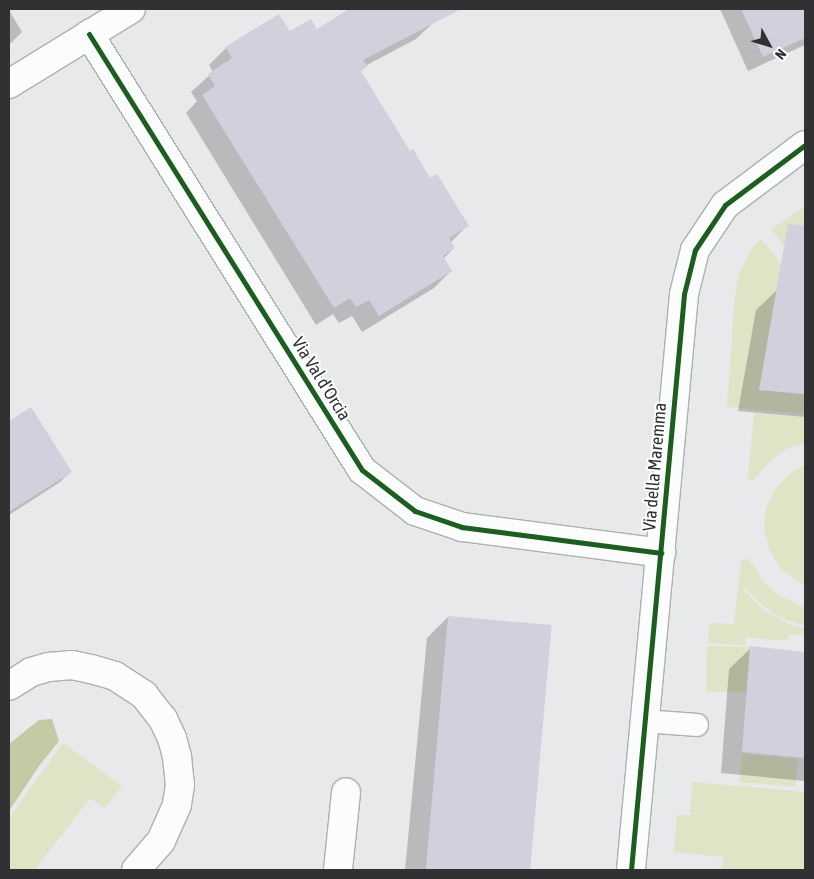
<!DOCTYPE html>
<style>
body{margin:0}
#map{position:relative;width:814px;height:879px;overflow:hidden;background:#e7e9eb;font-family:"Asap Condensed",sans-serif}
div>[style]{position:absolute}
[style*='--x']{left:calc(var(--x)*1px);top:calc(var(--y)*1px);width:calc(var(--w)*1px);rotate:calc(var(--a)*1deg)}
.green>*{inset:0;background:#dfe4c6;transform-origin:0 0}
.forest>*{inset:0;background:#c4caa4}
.shadow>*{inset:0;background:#0003}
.building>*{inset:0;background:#d3cfdc;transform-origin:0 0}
.roads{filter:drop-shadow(1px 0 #aeafb1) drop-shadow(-1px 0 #aeafb1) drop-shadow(0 1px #aeafb1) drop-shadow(0 -1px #aeafb1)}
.lane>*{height:22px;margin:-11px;padding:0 11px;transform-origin:11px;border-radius:11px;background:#fbfcfc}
.street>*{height:28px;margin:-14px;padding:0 14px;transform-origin:14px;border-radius:14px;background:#fbfcfc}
.cycleway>*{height:5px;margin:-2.5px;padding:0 2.5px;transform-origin:2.5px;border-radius:2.5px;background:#1b5e20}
span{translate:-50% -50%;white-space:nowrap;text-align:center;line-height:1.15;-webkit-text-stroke:4px #fff;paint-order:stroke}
.street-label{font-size:18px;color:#303132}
.frame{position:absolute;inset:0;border:10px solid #303132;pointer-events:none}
.north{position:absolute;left:744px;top:20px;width:50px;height:50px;-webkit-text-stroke:4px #fff;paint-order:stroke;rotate:129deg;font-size:14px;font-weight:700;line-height:20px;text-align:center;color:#303132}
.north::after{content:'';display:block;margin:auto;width:18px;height:22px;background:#303132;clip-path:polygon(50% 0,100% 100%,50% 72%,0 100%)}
</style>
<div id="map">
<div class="green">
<div style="clip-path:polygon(805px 206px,805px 260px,794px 259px,771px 229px)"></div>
<div style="clip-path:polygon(761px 239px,790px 275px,777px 287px,759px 390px,805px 395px,805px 414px,727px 407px,735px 295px,740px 271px,749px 253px)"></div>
<div style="clip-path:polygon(754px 413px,805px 417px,805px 443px,786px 449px,772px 459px,754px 480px,748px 479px)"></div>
<div style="clip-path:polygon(805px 465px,805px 584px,799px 582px,781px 569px,770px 551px,764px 530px,766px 508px,776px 488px,791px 473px)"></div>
<div style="clip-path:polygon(748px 558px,764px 582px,776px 594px,805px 608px,805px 626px,777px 616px,760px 603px,745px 587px,743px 589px,766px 612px,789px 624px,805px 629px,805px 635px,788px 634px,787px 641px,746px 637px,745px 645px,708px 643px,710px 623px,734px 624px,741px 561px)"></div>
<div style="left:707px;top:646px;width:44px;height:46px;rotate:1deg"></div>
<div style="clip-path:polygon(63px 743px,122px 786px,104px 808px,90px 798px,35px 870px,9px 870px,9px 818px)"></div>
<div style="left:742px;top:754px;width:56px;height:28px;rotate:5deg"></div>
<div style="clip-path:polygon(692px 782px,805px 792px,805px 870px,722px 870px,723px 857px,674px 852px,677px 815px,690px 815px)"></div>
</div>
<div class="forest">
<div style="clip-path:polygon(52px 719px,59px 741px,39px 766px,9px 811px,9px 744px,39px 720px)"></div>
</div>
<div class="shadow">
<div style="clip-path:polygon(351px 9px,426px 9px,434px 22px,416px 39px,365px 66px,360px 72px,410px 152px,467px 226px,451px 242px,454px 248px,443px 259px,451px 271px,434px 288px,362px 332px,352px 316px,339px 323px,333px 314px,316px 325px,186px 113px,197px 101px,191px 92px,213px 72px,209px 65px,226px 48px,290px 33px,316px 31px)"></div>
<div style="clip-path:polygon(720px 9px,805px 9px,805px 45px,748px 71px)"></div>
<div style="clip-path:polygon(9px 10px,22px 32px,9px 45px)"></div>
<div style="clip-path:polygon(805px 263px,805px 417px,738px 411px,756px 310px)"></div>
<div style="clip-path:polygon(30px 409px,71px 471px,60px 482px,9px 515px,9px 423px)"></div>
<div style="clip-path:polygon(448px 617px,551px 626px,529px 870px,405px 870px,427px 638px)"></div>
<div style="clip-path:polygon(751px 648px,805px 653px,805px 781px,721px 773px,729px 669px)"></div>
</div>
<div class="building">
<div style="clip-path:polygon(349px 9px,461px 9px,363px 60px,367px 66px,361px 71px,410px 151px,413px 149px,430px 178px,437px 174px,469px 226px,449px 238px,455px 248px,443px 256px,452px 271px,379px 316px,369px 300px,356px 307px,350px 298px,334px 308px,202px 95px,215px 86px,208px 74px,232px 58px,225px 47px,279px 14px,290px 31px,311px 19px,317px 29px)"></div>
<div style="clip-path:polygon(741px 9px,805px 9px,805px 38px,763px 57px)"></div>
<div style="clip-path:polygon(788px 224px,805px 226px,805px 394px,759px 390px)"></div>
<div style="clip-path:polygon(31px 407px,72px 472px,9px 512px,9px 421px)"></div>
<div style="left:448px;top:616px;width:104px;height:255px;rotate:5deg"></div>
<div style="clip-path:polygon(750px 646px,805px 652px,805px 758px,742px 752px)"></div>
</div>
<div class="roads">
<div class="lane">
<div style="--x:644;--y:721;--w:53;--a:4.3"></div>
</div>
<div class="street">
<div style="--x:89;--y:34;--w:514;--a:57.95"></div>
<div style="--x:362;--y:470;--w:67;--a:37.7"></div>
<div style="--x:415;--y:511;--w:50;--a:18.8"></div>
<div style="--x:462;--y:527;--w:201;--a:7.4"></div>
<div style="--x:9;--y:84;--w:143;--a:-31.6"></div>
<div style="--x:9;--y:686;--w:26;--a:-32"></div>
<div style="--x:31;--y:672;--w:19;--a:-16"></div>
<div style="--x:49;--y:667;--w:23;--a:-5"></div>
<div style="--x:72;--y:665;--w:19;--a:12"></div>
<div style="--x:91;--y:669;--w:25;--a:16"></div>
<div style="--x:115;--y:676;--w:35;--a:33"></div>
<div style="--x:144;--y:695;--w:31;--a:52"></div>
<div style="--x:163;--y:719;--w:21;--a:65"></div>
<div style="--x:172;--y:738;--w:20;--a:75"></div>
<div style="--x:177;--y:757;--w:28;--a:84"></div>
<div style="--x:180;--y:785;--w:20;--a:99"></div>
<div style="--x:177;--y:805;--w:39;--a:114"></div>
<div style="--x:161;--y:841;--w:38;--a:131"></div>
<div style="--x:338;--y:870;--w:78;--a:-84.1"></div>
<div style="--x:631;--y:870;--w:578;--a:-84.74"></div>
<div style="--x:684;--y:294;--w:45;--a:-76"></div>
<div style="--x:695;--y:250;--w:54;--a:-56.3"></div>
<div style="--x:725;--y:205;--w:100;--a:-36.9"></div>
</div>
</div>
<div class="cycleway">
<div style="--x:89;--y:34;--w:514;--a:57.95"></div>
<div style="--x:362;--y:470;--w:67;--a:37.7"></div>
<div style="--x:415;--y:511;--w:50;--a:18.8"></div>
<div style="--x:462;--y:527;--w:201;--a:7.4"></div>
<div style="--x:631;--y:870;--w:578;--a:-84.74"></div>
<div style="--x:684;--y:294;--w:45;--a:-76"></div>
<div style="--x:695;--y:250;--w:54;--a:-56.3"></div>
<div style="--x:725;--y:205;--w:100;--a:-36.9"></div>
</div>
<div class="street-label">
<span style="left:321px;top:379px;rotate:58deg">Via Val d'Orcia</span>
<span style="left:655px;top:467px;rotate:-85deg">Via della Maremma</span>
</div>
<div class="frame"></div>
<div class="north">N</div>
</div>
